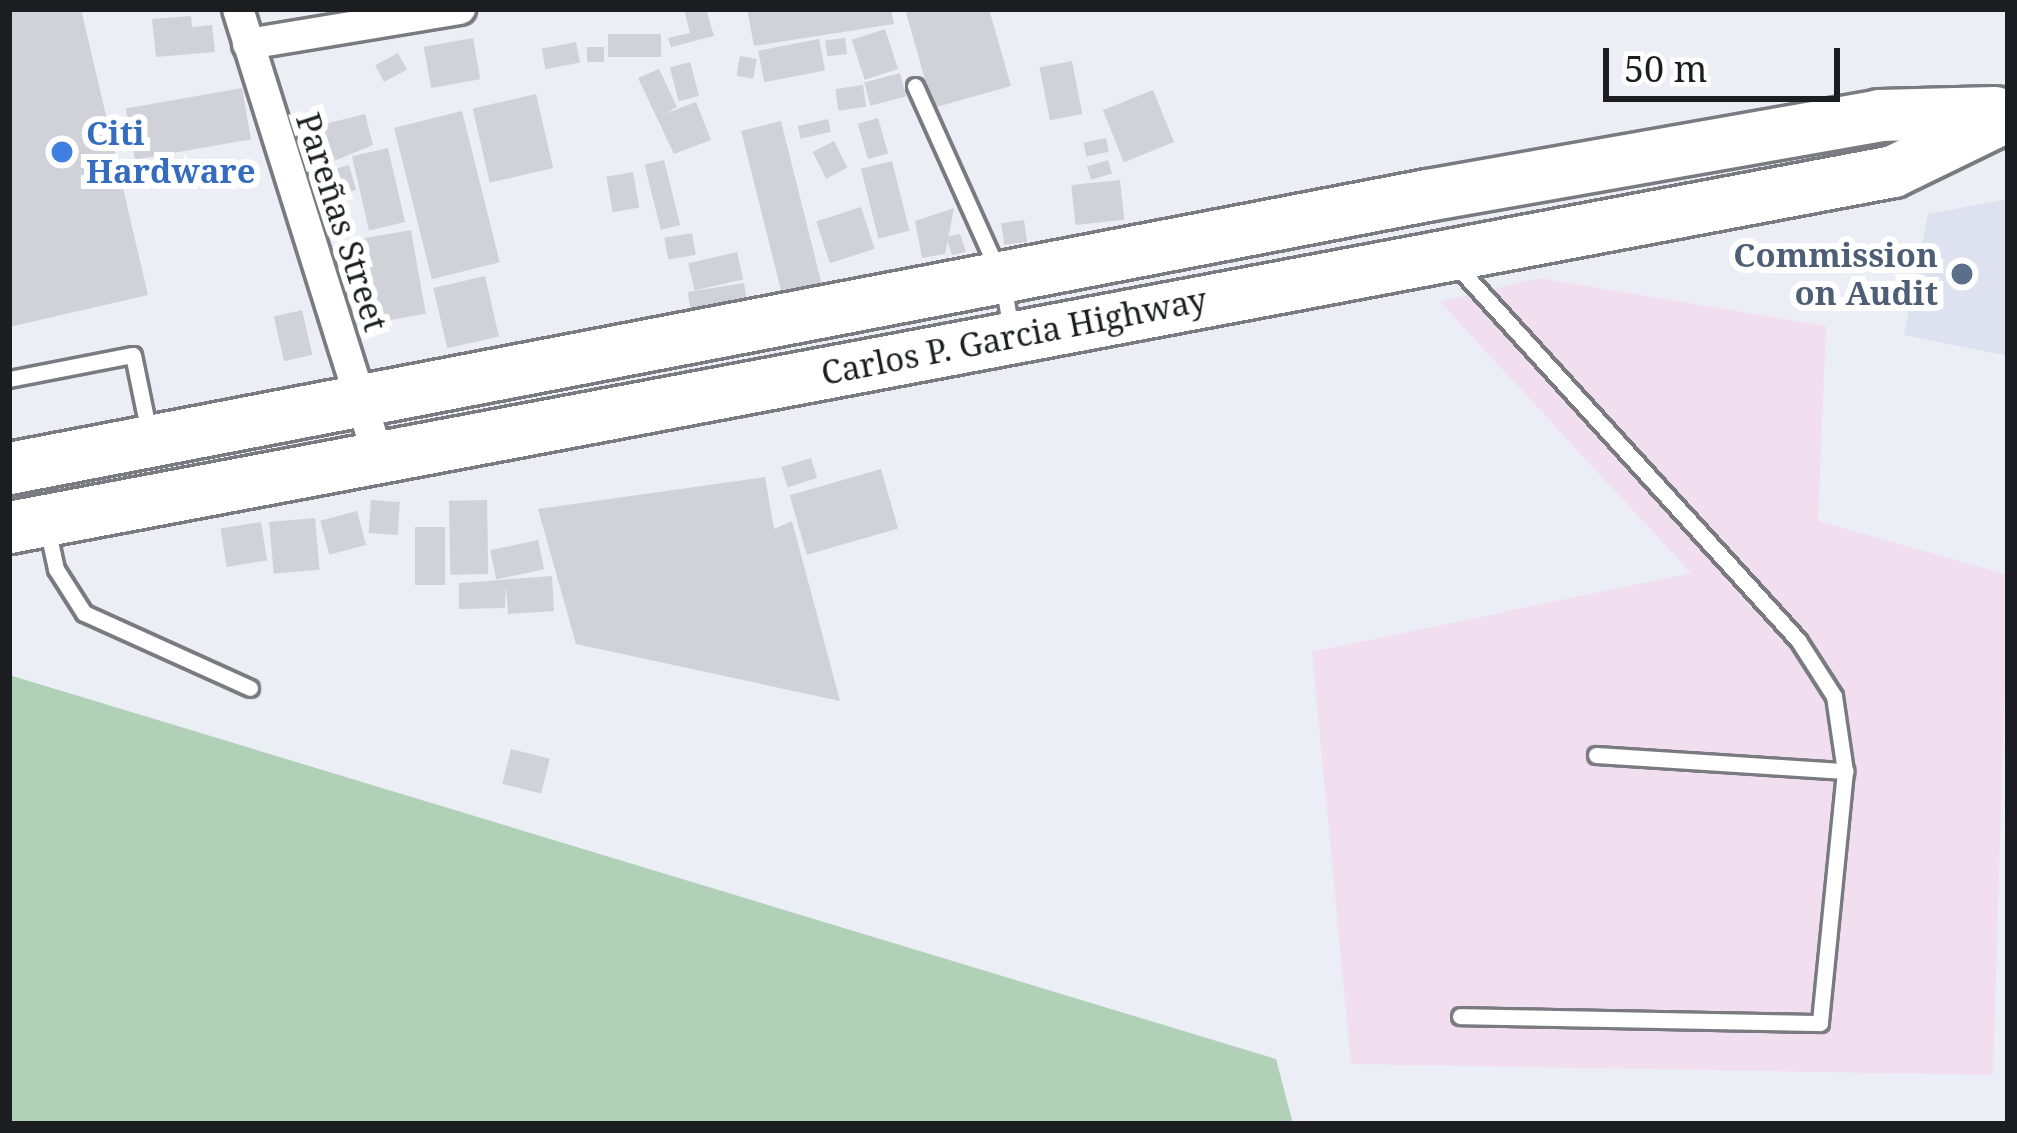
<!DOCTYPE html>
<meta charset="utf-8">
<style>
body{margin:0}
#map{position:relative;width:2017px;height:1133px;overflow:hidden;background:#eceef5;font-family:"Noto Serif",serif}
div>[style]{position:absolute}
[style*='--x']{left:calc(var(--x)*1px);top:calc(var(--y)*1px);width:calc(var(--w)*1px);rotate:calc(var(--a)*1deg)}
.built>*{inset:0;background:#dee2f0}
.industrial>*{inset:0;background:#f1deee}
.green>*{inset:0;background:#b1d0b8}
.building>*{inset:0;background:#d1d2d9;transform-origin:0 0}
.roads{filter:drop-shadow(3px 0 #797b81) drop-shadow(-3px 0 #797b81) drop-shadow(0 3px #797b81) drop-shadow(0 -3px #797b81)}
.service>*{height:15px;margin:-7.5px;padding:0 7.5px;transform-origin:7.5px;border-radius:7.5px;background:#fff}
.minor>*{height:30px;margin:-15px;padding:0 15px;transform-origin:15px;border-radius:15px;background:#fff}
.trunk>*{height:51px;margin:-25.5px;padding:0 25.5px;transform-origin:25.5px;border-radius:25.5px;background:#fff}
.dots>*{width:33px;height:33px;translate:-50% -50%;box-sizing:border-box;border:6px solid #fff;border-radius:50%}
span{translate:-50% -50%;white-space:nowrap;text-align:center;line-height:1.15;-webkit-text-stroke:12px #fff;paint-order:stroke}
.shop-label{font-size:33px;color:#366cbe;font-weight:700}
.left{translate:0 -50%;text-align:left}
.street-label{font-size:33px;color:#1c1d20}
.service-label{font-size:33px;color:#4e5e75;font-weight:700}
.right{translate:-100% -50%;text-align:right}
.frame{position:absolute;inset:0;border:12px solid #1c1d20;pointer-events:none}
.scale{position:absolute;left:1603px;top:48px;width:237px;height:54px;box-sizing:border-box;border:6px solid #1c1d20;border-top:0;padding-left:15px;font-size:36px;line-height:42px;white-space:nowrap;color:#1c1d20;-webkit-text-stroke:9px #fff;paint-order:stroke}
</style>
<div id="map">
<div class="built">
<div style="clip-path:polygon(2008px 199px,2008px 356px,1904px 335px,1928px 214px)"></div>
</div>
<div class="industrial">
<div style="clip-path:polygon(1539px 278px,1826px 326px,1818px 521px,2008px 575px,1993px 1075px,1351px 1064px,1312px 652px,1691px 573px,1440px 302px)"></div>
</div>
<div class="green">
<div style="clip-path:polygon(9px 675px,1276px 1059px,1293px 1124px,9px 1124px)"></div>
</div>
<div class="building">
<div style="clip-path:polygon(9px 9px,81px 9px,148px 295px,9px 327px)"></div>
<div style="clip-path:polygon(684px 9px,706px 9px,714px 36px,671px 47px,668px 38px,690px 33px)"></div>
<div style="clip-path:polygon(747px 9px,891px 9px,894px 24px,754px 46px)"></div>
<div style="clip-path:polygon(905px 9px,989px 9px,1011px 86px,933px 108px)"></div>
<div style="clip-path:polygon(191px 16px,192px 27px,212px 25px,215px 52px,156px 57px,152px 19px)"></div>
<div style="left:885px;top:29px;width:42px;height:35px;rotate:72deg"></div>
<div style="left:608px;top:34px;width:53px;height:23px"></div>
<div style="left:473px;top:38px;width:42px;height:50px;rotate:80deg"></div>
<div style="left:845px;top:38px;width:16px;height:20px;rotate:83deg"></div>
<div style="left:819px;top:39px;width:32px;height:62px;rotate:79deg"></div>
<div style="left:576px;top:42px;width:21px;height:35px;rotate:79deg"></div>
<div style="left:587px;top:47px;width:17px;height:15px"></div>
<div style="left:398px;top:53px;width:19px;height:26px;rotate:62deg"></div>
<div style="left:740px;top:56px;width:17px;height:20px;rotate:10deg"></div>
<div style="left:1072px;top:61px;width:54px;height:33px;rotate:79deg"></div>
<div style="left:690px;top:62px;width:35px;height:21px;rotate:75deg"></div>
<div style="clip-path:polygon(659px 69px,677px 107px,664px 114px,696px 102px,711px 140px,674px 154px,638px 78px)"></div>
<div style="left:900px;top:73px;width:24px;height:37px;rotate:75deg"></div>
<div style="left:863px;top:85px;width:22px;height:28px;rotate:82deg"></div>
<div style="left:242px;top:88px;width:52px;height:118px;rotate:80deg"></div>
<div style="left:1153px;top:90px;width:56px;height:54px;rotate:68deg"></div>
<div style="left:536px;top:94px;width:76px;height:65px;rotate:77deg"></div>
<div style="left:462px;top:111px;width:156px;height:70px;rotate:76deg"></div>
<div style="clip-path:polygon(365px 114px,373px 145px,307px 172px,297px 131px)"></div>
<div style="left:878px;top:118px;width:37px;height:21px;rotate:74deg"></div>
<div style="left:828px;top:119px;width:13px;height:31px;rotate:77deg"></div>
<div style="left:781px;top:121px;width:179px;height:41px;rotate:76deg"></div>
<div style="left:1106px;top:138px;width:14px;height:23px;rotate:78deg"></div>
<div style="left:834px;top:141px;width:30px;height:24px;rotate:63deg"></div>
<div style="left:388px;top:148px;width:76px;height:37px;rotate:77deg"></div>
<div style="left:664px;top:160px;width:67px;height:20px;rotate:76deg"></div>
<div style="left:1108px;top:160px;width:14px;height:22px;rotate:73deg"></div>
<div style="left:892px;top:161px;width:72px;height:32px;rotate:76deg"></div>
<div style="left:349px;top:165px;width:26px;height:34px;rotate:74deg"></div>
<div style="left:633px;top:172px;width:36px;height:27px;rotate:80deg"></div>
<div style="left:1120px;top:180px;width:40px;height:49px;rotate:84deg"></div>
<div style="left:861px;top:207px;width:44px;height:47px;rotate:72deg"></div>
<div style="clip-path:polygon(954px 208px,945px 254px,922px 258px,915px 221px)"></div>
<div style="left:1024px;top:220px;width:22px;height:23px;rotate:82deg"></div>
<div style="left:411px;top:230px;width:85px;height:53px;rotate:80deg"></div>
<div style="left:692px;top:233px;width:22px;height:28px;rotate:80deg"></div>
<div style="clip-path:polygon(960px 234px,966px 252px,952px 255px,946px 237px)"></div>
<div style="left:737px;top:252px;width:28px;height:50px;rotate:77deg"></div>
<div style="left:485px;top:276px;width:62px;height:53px;rotate:77deg"></div>
<div style="left:744px;top:283px;width:24px;height:57px;rotate:81deg"></div>
<div style="left:302px;top:310px;width:46px;height:29px;rotate:77deg"></div>
<div style="left:811px;top:458px;width:21px;height:31px;rotate:73deg"></div>
<div style="left:881px;top:469px;width:62px;height:95px;rotate:74deg"></div>
<div style="clip-path:polygon(765px 477px,774px 529px,792px 521px,840px 701px,576px 644px,538px 509px)"></div>
<div style="left:371px;top:500px;width:29px;height:33px;rotate:4deg"></div>
<div style="left:487px;top:500px;width:74px;height:38px;rotate:89deg"></div>
<div style="left:357px;top:511px;width:35px;height:38px;rotate:75deg"></div>
<div style="left:315px;top:518px;width:52px;height:46px;rotate:85deg"></div>
<div style="left:261px;top:522px;width:39px;height:41px;rotate:81deg"></div>
<div style="left:415px;top:527px;width:30px;height:58px"></div>
<div style="left:538px;top:540px;width:30px;height:49px;rotate:78deg"></div>
<div style="clip-path:polygon(552px 576px,554px 611px,508px 614px,506px 586px,505px 608px,459px 609px,459px 583px)"></div>
<div style="left:511px;top:749px;width:40px;height:36px;rotate:14deg"></div>
</div>
<div class="roads">
<div class="service">
<div style="--x:915;--y:86;--w:215;--a:65.8"></div>
<div style="--x:1003;--y:282;--w:50;--a:80.7"></div>
<div style="--x:1455;--y:264;--w:509;--a:47.63"></div>
<div style="--x:1798;--y:640;--w:67;--a:57.3"></div>
<div style="--x:1834;--y:696;--w:76;--a:81.7"></div>
<div style="--x:1845;--y:771;--w:253;--a:95.7"></div>
<div style="--x:1820;--y:1023;--w:360;--a:-178.9"></div>
<div style="--x:9;--y:379;--w:126;--a:-11"></div>
<div style="--x:133;--y:355;--w:80;--a:78.4"></div>
<div style="--x:47;--y:527;--w:43;--a:77.9"></div>
<div style="--x:56;--y:569;--w:52;--a:57.5"></div>
<div style="--x:84;--y:613;--w:182;--a:24.3"></div>
<div style="--x:1596;--y:755;--w:250;--a:3.7"></div>
</div>
<div class="minor">
<div style="--x:238;--y:9;--w:469;--a:72.6"></div>
<div style="--x:248;--y:44;--w:215;--a:-9.4"></div>
</div>
<div class="trunk">
<div style="--x:9;--y:468;--w:1444;--a:-10.9"></div>
<div style="--x:1427;--y:195;--w:459;--a:-10"></div>
<div style="--x:1879;--y:115;--w:116;--a:-1.5"></div>
<div style="--x:9;--y:527;--w:1917;--a:-10.7"></div>
<div style="--x:1893;--y:171;--w:128;--a:-26"></div>
</div>
</div>
<div class="dots">
<div style="left:62px;top:152px;background:#3f7fe0"></div>
<div style="left:1962px;top:274px;background:#5c6f8a"></div>
</div>
<div class="shop-label">
<span class="left" style="left:86px;top:152px">Citi<br>Hardware</span>
</div>
<div class="street-label">
<span style="left:342px;top:222px;rotate:72deg">Pareñas Street</span>
<span style="left:1014px;top:336px;rotate:-11deg">Carlos P. Garcia Highway</span>
</div>
<div class="service-label">
<span class="right" style="left:1938px;top:274px">Commission<br>on Audit</span>
</div>
<div class="frame"></div>
<div class="scale">50 m</div>
</div>
